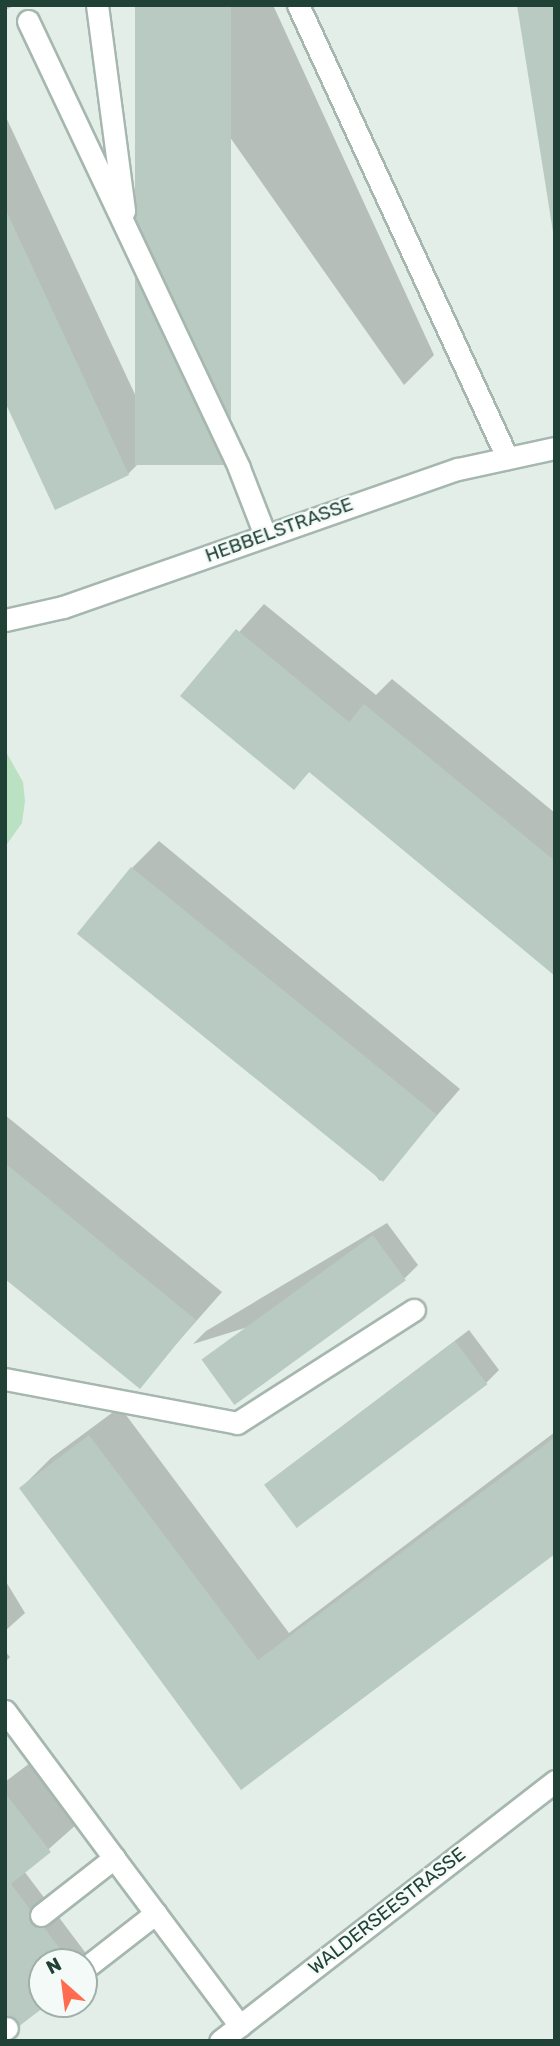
<!DOCTYPE html>
<style>
body{margin:0}
#map{position:relative;width:560px;height:2046px;overflow:hidden;background:#e3eee8;font-family:Rubik,sans-serif}
div>[style]{position:absolute}
[style*='--x']{left:calc(var(--x)*1px);top:calc(var(--y)*1px);width:calc(var(--w)*1px);rotate:calc(var(--a)*1deg)}
.green>*{inset:0;background:#bae1c1}
.shadow>*{inset:0;background:#0003}
.building>*{inset:0;background:#b8cac1;transform-origin:0 0}
.roads{filter:drop-shadow(2px 0 #a5b7af) drop-shadow(-2px 0 #a5b7af) drop-shadow(0 2px #a5b7af) drop-shadow(0 -2px #a5b7af)}
.lane>*{height:21px;margin:-10.5px;padding:0 10.5px;transform-origin:10.5px;border-radius:10.5px;background:#fff}
.street>*{height:21px;margin:-10.5px;padding:0 10.5px;transform-origin:10.5px;border-radius:10.5px;background:#fff}
.secondary>*{height:21px;margin:-10.5px;padding:0 10.5px;transform-origin:10.5px;border-radius:10.5px;background:#fff}
span{translate:-50% -50%;white-space:nowrap;text-align:center;line-height:1.15;-webkit-text-stroke:5px #f4faf7;paint-order:stroke}
.street-label{font-size:19px;color:#204236}
.frame{position:absolute;inset:0;border:7px solid #204236;pointer-events:none}
.north{position:absolute;left:28px;top:1948px;width:70px;height:70px;box-sizing:border-box;background:#f4faf7;border:2px solid #9fb0aa;border-radius:50%;rotate:332deg;font-size:19px;font-weight:700;line-height:28px;text-align:center;color:#204236}
.north::after{content:'';display:block;margin:auto;width:24px;height:32px;background:#ff6c50;clip-path:polygon(50% 0,100% 100%,50% 72%,0 100%)}
</style>
<div id="map">
<div class="green">
<div style="clip-path:polygon(5px 750px,23px 782px,25px 801px,22px 823px,5px 847px)"></div>
</div>
<div class="shadow">
<div style="clip-path:polygon(5px 5px,16px 5px,5px 10px)"></div>
<div style="clip-path:polygon(137px 5px,273px 5px,434px 355px,404px 385px)"></div>
<div style="clip-path:polygon(5px 115px,158px 444px,128px 474px,5px 398px)"></div>
<div style="clip-path:polygon(264px 604px,376px 695px,392px 679px,555px 813px,555px 974px,310px 771px,293px 788px,183px 696px)"></div>
<div style="clip-path:polygon(159px 841px,460px 1089px,380px 1181px,132px 868px)"></div>
<div style="clip-path:polygon(5px 1115px,222px 1292px,139px 1386px,5px 1276px)"></div>
<div style="clip-path:polygon(387px 1223px,418px 1265px,405px 1278px,193px 1344px,206px 1331px)"></div>
<div style="clip-path:polygon(469px 1330px,499px 1370px,486px 1383px,266px 1484px)"></div>
<div style="clip-path:polygon(120px 1407px,289px 1633px,555px 1432px,555px 1552px,313px 1734px,21px 1488px,51px 1458px)"></div>
<div style="clip-path:polygon(5px 1580px,25px 1613px,5px 1631px)"></div>
<div style="clip-path:polygon(5px 1651px,10px 1657px,5px 1662px)"></div>
<div style="clip-path:polygon(30px 1763px,77px 1824px,24px 1871px,94px 1964px,42px 1962px,45px 2004px,5px 2015px,5px 1782px)"></div>
</div>
<div class="building">
<div style="left:135px;top:5px;width:96px;height:460px"></div>
<div style="clip-path:polygon(517px 5px,555px 5px,555px 232px,553px 232px)"></div>
<div style="clip-path:polygon(5px 208px,129px 475px,55px 510px,5px 402px)"></div>
<div style="clip-path:polygon(236px 629px,349px 722px,364px 704px,555px 861px,555px 976px,309px 772px,294px 790px,180px 696px)"></div>
<div style="left:131px;top:867px;width:394px;height:86px;rotate:39deg"></div>
<div style="clip-path:polygon(5px 1163px,196px 1320px,140px 1389px,5px 1279px)"></div>
<div style="left:373px;top:1235px;width:56px;height:212px;rotate:54deg"></div>
<div style="left:455px;top:1341px;width:54px;height:239px;rotate:53deg"></div>
<div style="clip-path:polygon(89px 1435px,258px 1660px,555px 1437px,555px 1554px,241px 1790px,19px 1488px)"></div>
<div style="clip-path:polygon(5px 1793px,51px 1852px,11px 1884px,70px 1962px,42px 1962px,42px 2004px,48px 2004px,14px 2030px,5px 2018px)"></div>
</div>
<div class="roads">
<div class="lane">
<div style="--x:97;--y:5;--w:208;--a:82.5"></div>
<div style="--x:298;--y:5;--w:499;--a:65.2"></div>
<div style="--x:28;--y:21;--w:494;--a:64.7"></div>
<div style="--x:239;--y:468;--w:72;--a:68.8"></div>
<div style="--x:5;--y:1379;--w:236;--a:10.7"></div>
<div style="--x:237;--y:1423;--w:210;--a:-32.6"></div>
<div style="--x:5;--y:1711;--w:183;--a:53.4"></div>
<div style="--x:41;--y:1915;--w:93;--a:-38"></div>
<div style="--x:114;--y:1858;--w:210;--a:53.1"></div>
<div style="--x:84;--y:1969;--w:91;--a:-37.9"></div>
<div style="--x:5;--y:2029;--w:2;--a:-27"></div>
</div>
<div class="street">
<div style="--x:5;--y:620;--w:59;--a:-12.6"></div>
<div style="--x:63;--y:607;--w:418;--a:-19.3"></div>
<div style="--x:458;--y:469;--w:99;--a:-12.2"></div>
</div>
<div class="secondary">
<div style="--x:220;--y:2041;--w:424;--a:-37.8"></div>
</div>
</div>
<div class="street-label">
<span style="left:279px;top:530px;rotate:-20deg">HEBBELSTRASSE</span>
<span style="left:387px;top:1911px;rotate:-38deg">WALDERSEESTRASSE</span>
</div>
<div class="frame"></div>
<div class="north">N</div>
</div>
